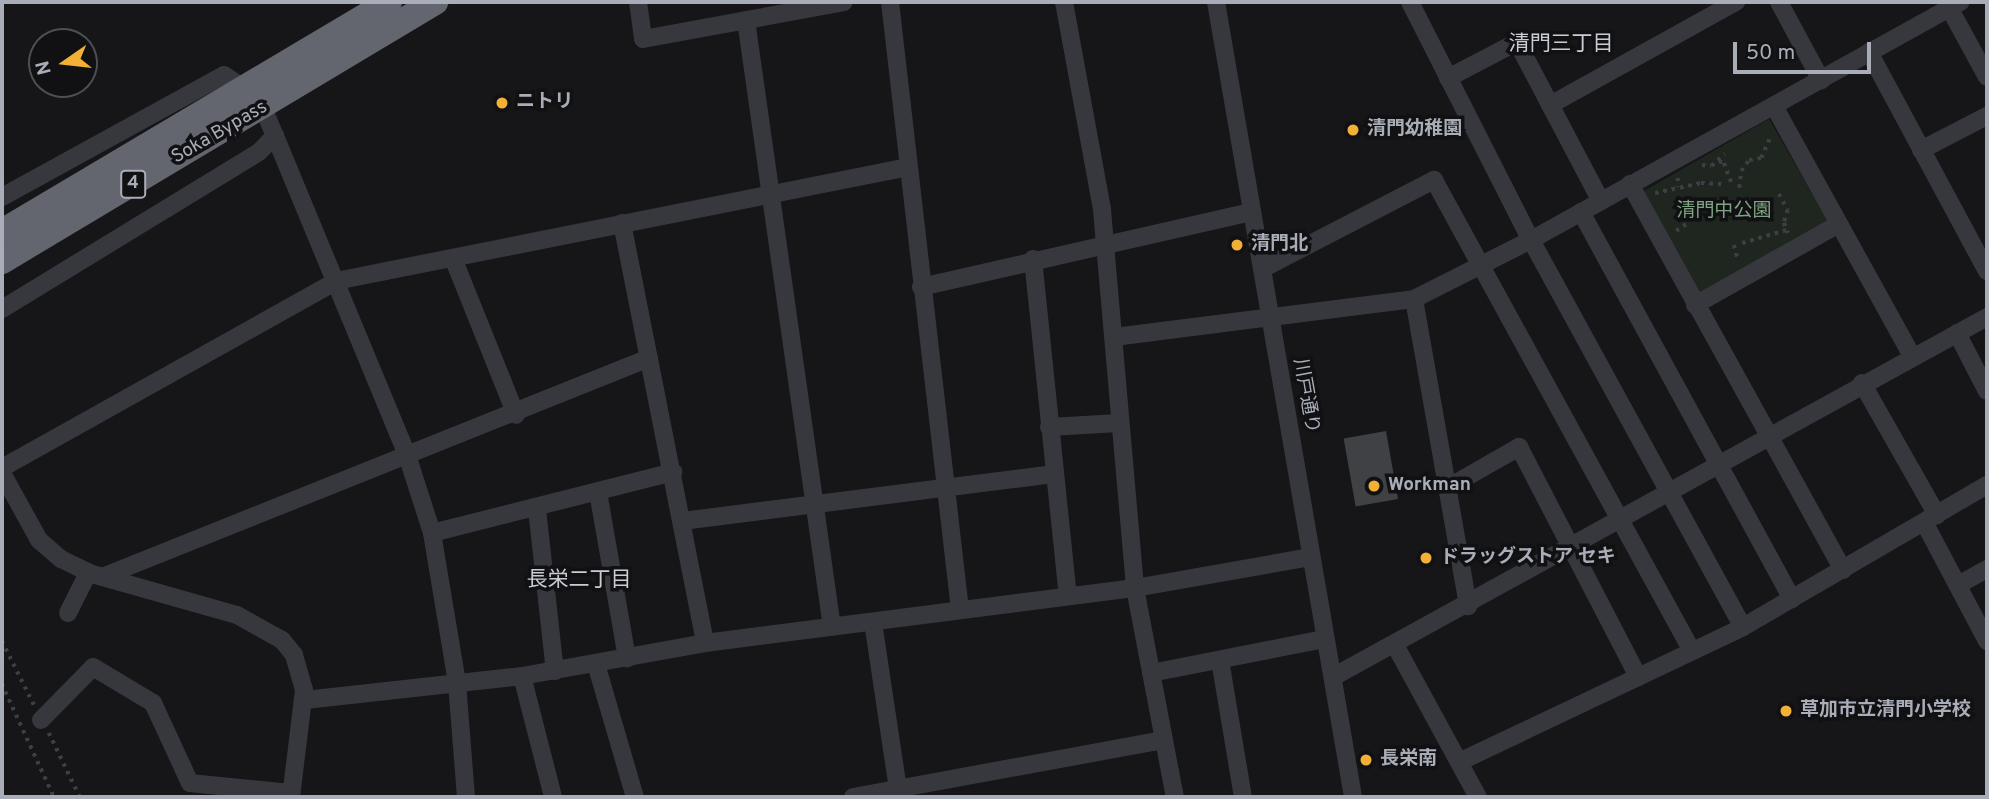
<!DOCTYPE html>
<meta charset="utf-8">
<style>
body{margin:0}
#map{position:relative;width:1989px;height:799px;overflow:hidden;background:#161618;font-family:Overpass,"Noto Sans JP",sans-serif}
div>[style]{position:absolute}
[style*='--x']{left:calc(var(--x)*1px);top:calc(var(--y)*1px);width:calc(var(--w)*1px);rotate:calc(var(--a)*1deg)}
.green>*{inset:0;background:#1e261f;transform-origin:0 0}
.building>*{inset:0;background:#404145;transform-origin:0 0}
.path>*{height:3.5px;margin-top:-1.75px;transform-origin:0;background:repeating-linear-gradient(90deg,#3d3f44 0 3.5px,transparent 0 8.5px)}
.minor>*{height:18px;margin:-9px;padding:0 9px;transform-origin:9px;border-radius:9px;background:#37383d}
.highway>*{height:26px;margin:-13px;padding:0 13px;transform-origin:13px;border-radius:13px;background:#63666e}
.dots>*{width:19px;height:19px;translate:-50% -50%;box-sizing:border-box;border:4px solid #111113;border-radius:50%}
span{translate:-50% -50%;white-space:nowrap;text-align:center;line-height:1.15;-webkit-text-stroke:7px #111113;paint-order:stroke}
.shield-label span{padding:2px 5px;background:#111113;border:2px solid;border-radius:5px;-webkit-text-stroke-width:0}
.shield-label{font-size:18px;color:#a8adb8;font-weight:700}
.poi-label{font-size:19px;color:#a8adb8;font-weight:700}
.left{translate:0 -50%;text-align:left}
.street-label{font-size:19px;color:#a8adb8}
.park-label{font-size:19px;color:#7fa381}
.neighbourhood-label{font-size:21px;color:#c9ccd4}
.frame{position:absolute;inset:0;border:4px solid #a8adb8;pointer-events:none}
.north{position:absolute;left:28px;top:28px;width:70px;height:70px;box-sizing:border-box;background:#111113;border:2px solid #4d4f55;border-radius:50%;rotate:256deg;font-size:19px;font-weight:700;line-height:28px;text-align:center;color:#a8adb8}
.north::after{content:'';display:block;margin:auto;width:24px;height:32px;background:#f2b134;clip-path:polygon(50% 0,100% 100%,50% 72%,0 100%)}
.scale{position:absolute;left:1733px;top:42px;width:138px;height:32px;box-sizing:border-box;border:4px solid #a8adb8;border-top:0;padding-left:9px;font-size:21px;line-height:24px;white-space:nowrap;color:#a8adb8;-webkit-text-stroke:5px #111113;paint-order:stroke}
</style>
<div id="map">
<div class="green">
<div style="left:1769px;top:119px;width:121px;height:148px;rotate:60deg"></div>
</div>
<div class="building">
<div style="left:1386px;top:431px;width:69px;height:43px;rotate:80deg"></div>
</div>
<div class="path">
<div style="--x:1719;--y:161;--w:5;--a:22"></div>
<div style="--x:1724;--y:163;--w:22;--a:69"></div>
<div style="--x:1702;--y:165;--w:9;--a:6"></div>
<div style="--x:1711;--y:166;--w:18;--a:-41"></div>
<div style="--x:1678;--y:178;--w:9;--a:90"></div>
<div style="--x:1739;--y:188;--w:17;--a:-83"></div>
<div style="--x:1741;--y:171;--w:14;--a:-54"></div>
<div style="--x:1749;--y:160;--w:12;--a:-9"></div>
<div style="--x:1761;--y:158;--w:24;--a:-66"></div>
<div style="--x:1655;--y:193;--w:47;--a:-12.3"></div>
<div style="--x:1701;--y:183;--w:21;--a:3"></div>
<div style="--x:1779;--y:194;--w:18;--a:61"></div>
<div style="--x:1788;--y:210;--w:14;--a:107"></div>
<div style="--x:1784;--y:223;--w:11;--a:68"></div>
<div style="--x:1676;--y:231;--w:12;--a:-35"></div>
<div style="--x:1742;--y:243;--w:50;--a:-16.3"></div>
<div style="--x:1734;--y:245;--w:16;--a:75"></div>
<div style="--x:2;--y:641;--w:72;--a:63.4"></div>
<div style="--x:2;--y:684;--w:124;--a:65.3"></div>
<div style="--x:49;--y:733;--w:71;--a:64.2"></div>
</div>
<div class="minor">
<div style="--x:638;--y:2;--w:37;--a:82"></div>
<div style="--x:643;--y:39;--w:204;--a:-10.4"></div>
<div style="--x:890;--y:2;--w:612;--a:83.43"></div>
<div style="--x:1064;--y:2;--w:211;--a:79.6"></div>
<div style="--x:1102;--y:210;--w:379;--a:85"></div>
<div style="--x:1135;--y:588;--w:213;--a:79.2"></div>
<div style="--x:1216;--y:2;--w:807;--a:80.22"></div>
<div style="--x:1410;--y:2;--w:267;--a:63.1"></div>
<div style="--x:1531;--y:240;--w:441;--a:61.3"></div>
<div style="--x:1779;--y:2;--w:89;--a:61.7"></div>
<div style="--x:1946;--y:2;--w:85;--a:61.3"></div>
<div style="--x:746;--y:20;--w:613;--a:81.94"></div>
<div style="--x:1869;--y:52;--w:249;--a:61.7"></div>
<div style="--x:1448;--y:78;--w:78;--a:-27.6"></div>
<div style="--x:1517;--y:42;--w:180;--a:62.2"></div>
<div style="--x:1550;--y:105;--w:213;--a:-29"></div>
<div style="--x:1774;--y:106;--w:286;--a:61.1"></div>
<div style="--x:275;--y:136;--w:345;--a:67.5"></div>
<div style="--x:407;--y:455;--w:82;--a:72.2"></div>
<div style="--x:432;--y:533;--w:152;--a:80.5"></div>
<div style="--x:457;--y:683;--w:114;--a:85.5"></div>
<div style="--x:1921;--y:150;--w:74;--a:-27.3"></div>
<div style="--x:1630;--y:184;--w:441;--a:61.1"></div>
<div style="--x:2;--y:197;--w:253;--a:-28.8"></div>
<div style="--x:224;--y:75;--w:25;--a:34"></div>
<div style="--x:1581;--y:212;--w:441;--a:61.4"></div>
<div style="--x:622;--y:223;--w:428;--a:78.8"></div>
<div style="--x:453;--y:258;--w:169;--a:68.1"></div>
<div style="--x:1033;--y:259;--w:338;--a:84.1"></div>
<div style="--x:1262;--y:269;--w:194;--a:-27.4"></div>
<div style="--x:1434;--y:180;--w:537;--a:61.29"></div>
<div style="--x:921;--y:287;--w:338;--a:-12.8"></div>
<div style="--x:1414;--y:299;--w:312;--a:80"></div>
<div style="--x:1695;--y:305;--w:165;--a:-29.4"></div>
<div style="--x:2;--y:309;--w:301;--a:-31.4"></div>
<div style="--x:259;--y:152;--w:23;--a:-45"></div>
<div style="--x:275;--y:136;--w:30;--a:-113"></div>
<div style="--x:1957;--y:333;--w:65;--a:62.7"></div>
<div style="--x:1114;--y:337;--w:302;--a:-7.2"></div>
<div style="--x:1414;--y:299;--w:131;--a:-26.8"></div>
<div style="--x:1531;--y:240;--w:491;--a:-29"></div>
<div style="--x:1862;--y:383;--w:152;--a:60.4"></div>
<div style="--x:1049;--y:427;--w:70;--a:-3.3"></div>
<div style="--x:2;--y:468;--w:383;--a:-29.2"></div>
<div style="--x:336;--y:281;--w:583;--a:-11.27"></div>
<div style="--x:2;--y:473;--w:77;--a:61.1"></div>
<div style="--x:39;--y:540;--w:29;--a:41"></div>
<div style="--x:61;--y:559;--w:34;--a:26"></div>
<div style="--x:92;--y:574;--w:151;--a:15.8"></div>
<div style="--x:237;--y:615;--w:51;--a:29.1"></div>
<div style="--x:282;--y:640;--w:19;--a:51"></div>
<div style="--x:294;--y:655;--w:36;--a:74"></div>
<div style="--x:304;--y:690;--w:108;--a:96.9"></div>
<div style="--x:1449;--y:487;--w:81;--a:-29.7"></div>
<div style="--x:1519;--y:447;--w:259;--a:62.6"></div>
<div style="--x:598;--y:492;--w:169;--a:80.1"></div>
<div style="--x:537;--y:509;--w:163;--a:83.7"></div>
<div style="--x:682;--y:521;--w:374;--a:-7.2"></div>
<div style="--x:1924;--y:522;--w:135;--a:62.1"></div>
<div style="--x:432;--y:533;--w:249;--a:-14.2"></div>
<div style="--x:102;--y:577;--w:589;--a:-21.82"></div>
<div style="--x:1958;--y:585;--w:33;--a:-29"></div>
<div style="--x:68;--y:613;--w:45;--a:-63.4"></div>
<div style="--x:873;--y:622;--w:177;--a:81.5"></div>
<div style="--x:1395;--y:645;--w:173;--a:61.4"></div>
<div style="--x:1220;--y:660;--w:139;--a:80.5"></div>
<div style="--x:596;--y:664;--w:139;--a:73.7"></div>
<div style="--x:1151;--y:673;--w:177;--a:-11.1"></div>
<div style="--x:522;--y:676;--w:125;--a:75.6"></div>
<div style="--x:1333;--y:677;--w:747;--a:-28.83"></div>
<div style="--x:305;--y:700;--w:218;--a:-6.3"></div>
<div style="--x:522;--y:676;--w:186;--a:-10.2"></div>
<div style="--x:705;--y:643;--w:434;--a:-7.3"></div>
<div style="--x:1135;--y:588;--w:179;--a:-10"></div>
<div style="--x:41;--y:720;--w:74;--a:-45.5"></div>
<div style="--x:93;--y:667;--w:70;--a:31"></div>
<div style="--x:153;--y:703;--w:88;--a:65.2"></div>
<div style="--x:190;--y:783;--w:101;--a:5.7"></div>
<div style="--x:1459;--y:762;--w:314;--a:-25.4"></div>
<div style="--x:1743;--y:627;--w:282;--a:-30.2"></div>
<div style="--x:853;--y:797;--w:316;--a:-10.4"></div>
</div>
<div class="highway">
<div style="--x:2;--y:232;--w:450;--a:-30.7"></div>
<div style="--x:2;--y:261;--w:505;--a:-30.89"></div>
</div>
<div class="dots">
<div style="left:502px;top:103px;background:#f2b134"></div>
<div style="left:1353px;top:130px;background:#f2b134"></div>
<div style="left:1237px;top:245px;background:#f2b134"></div>
<div style="left:1374px;top:486px;background:#f2b134"></div>
<div style="left:1426px;top:558px;background:#f2b134"></div>
<div style="left:1786px;top:711px;background:#f2b134"></div>
<div style="left:1366px;top:760px;background:#f2b134"></div>
</div>
<div class="shield-label">
<span style="left:133px;top:184px">4</span>
</div>
<div class="poi-label">
<span class="left" style="left:516px;top:103px">ニトリ</span>
<span class="left" style="left:1367px;top:130px">清門幼稚園</span>
<span class="left" style="left:1251px;top:245px">清門北</span>
<span class="left" style="left:1388px;top:486px">Workman</span>
<span class="left" style="left:1440px;top:558px">ドラッグストア セキ</span>
<span class="left" style="left:1800px;top:711px">草加市立清門小学校</span>
<span class="left" style="left:1380px;top:760px">長栄南</span>
</div>
<div class="street-label">
<span style="left:220px;top:133px;rotate:-30deg">Soka Bypass</span>
<span style="left:1305px;top:396px;rotate:80deg">川戸通り</span>
</div>
<div class="park-label">
<span style="left:1724px;top:212px">清門中公園</span>
</div>
<div class="neighbourhood-label">
<span style="left:1561px;top:45px">清門三丁目</span>
<span style="left:579px;top:581px">長栄二丁目</span>
</div>
<div class="frame"></div>
<div class="north">N</div>
<div class="scale">50 m</div>
</div>
